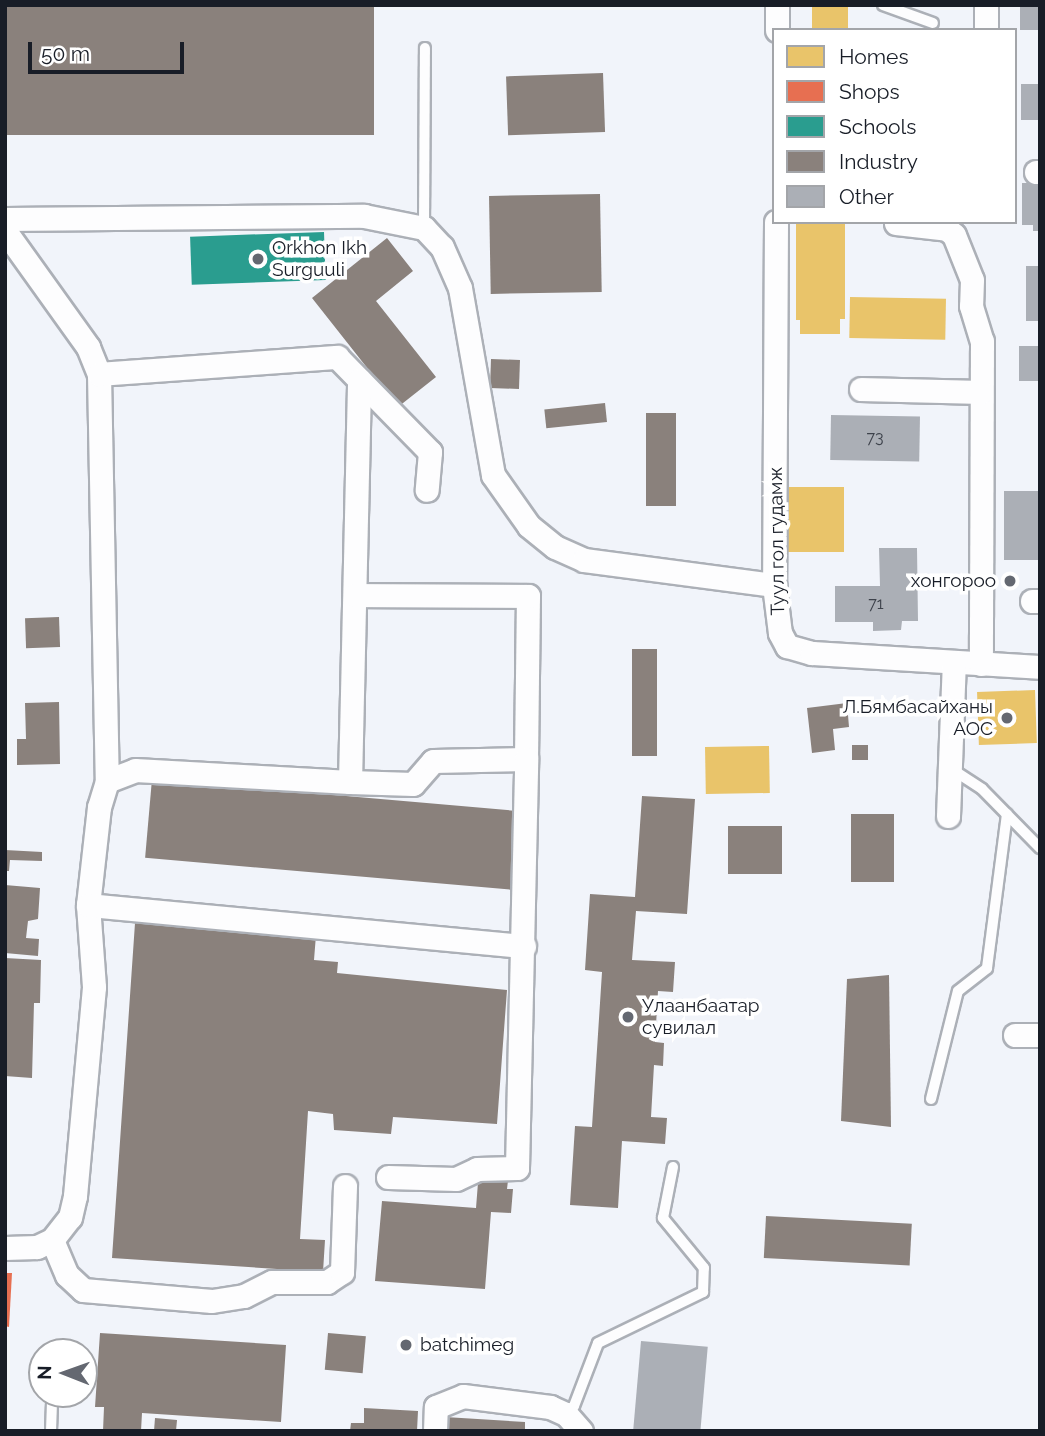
<!DOCTYPE html>
<meta charset="utf-8">
<style>
body{margin:0}
#map{position:relative;width:1045px;height:1436px;overflow:hidden;background:#f1f4fa;font-family:Raleway,sans-serif}
div>[style]{position:absolute}
[style*='--x']{left:calc(var(--x)*1px);top:calc(var(--y)*1px);width:calc(var(--w)*1px);rotate:calc(var(--a)*1deg)}
.homes>*{inset:0;background:#e9c46a;transform-origin:0 0}
.shops>*{inset:0;background:#e76f51}
.schools>*{inset:0;background:#2a9d8f;transform-origin:0 0}
.industry>*{inset:0;background:#8a817c;transform-origin:0 0}
.building>*{inset:0;background:#abafb6;transform-origin:0 0}
.roads{filter:drop-shadow(2px 0 #acb0b7) drop-shadow(-2px 0 #acb0b7) drop-shadow(0 2px #acb0b7) drop-shadow(0 -2px #acb0b7)}
.lane>*{height:10px;margin:-5px;padding:0 5px;transform-origin:5px;border-radius:5px;background:#fdfdfe}
.street>*{height:23px;margin:-11.5px;padding:0 11.5px;transform-origin:11.5px;border-radius:11.5px;background:#fdfdfe}
.dots>*{width:19px;height:19px;translate:-50% -50%;box-sizing:border-box;border:4px solid #fff;border-radius:50%}
span{translate:-50% -50%;white-space:nowrap;text-align:center;line-height:1.15;-webkit-text-stroke:7px #fff;paint-order:stroke}
.number-label{font-size:16px;color:#3d424b}
.number-label span{-webkit-text-stroke-width:0}
.poi-label{font-size:19px;color:#181d27}
.left{translate:0 -50%;text-align:left}
.right{translate:-100% -50%;text-align:right}
.street-label{font-size:19px;color:#181d27}
.frame{position:absolute;inset:0;border:7px solid #181d27;pointer-events:none}
.legend{position:absolute;left:772px;top:28px;width:245px;height:196px;box-sizing:border-box;background:#fff;border:2px solid #a3a5a9;margin:0;padding:9px 12px;list-style:none;font-size:21px;color:#181d27}
.legend li{display:flex;align-items:center;gap:14px;height:35px}
.legend b{width:35px;border:2px solid #a3a5a9}
.north{position:absolute;left:28px;top:1338px;width:70px;height:70px;box-sizing:border-box;background:#fff;border:2px solid #a3a5a9;border-radius:50%;rotate:271deg;font-size:19px;font-weight:700;line-height:28px;text-align:center;color:#181d27}
.north::after{content:'';display:block;margin:auto;width:24px;height:32px;background:#646871;clip-path:polygon(50% 0,100% 100%,50% 72%,0 100%)}
.scale{position:absolute;left:28px;top:42px;width:156px;height:32px;box-sizing:border-box;border:4px solid #181d27;border-top:0;padding-left:9px;font-size:21px;line-height:24px;white-space:nowrap;color:#181d27;-webkit-text-stroke:5px #fff;paint-order:stroke}
</style>
<div id="map">
<div class="homes">
<div style="left:812px;top:5px;width:36px;height:25px"></div>
<div style="clip-path:polygon(796px 222px,845px 222px,845px 319px,840px 319px,840px 334px,800px 334px,800px 320px,796px 320px)"></div>
<div style="left:850px;top:297px;width:96px;height:41px;rotate:1deg"></div>
<div style="left:844px;top:487px;width:65px;height:56px;rotate:90deg"></div>
<div style="left:1035px;top:690px;width:53px;height:58px;rotate:88deg"></div>
<div style="left:769px;top:746px;width:47px;height:64px;rotate:89deg"></div>
</div>
<div class="shops">
<div style="clip-path:polygon(5px 1273px,12px 1273px,9px 1327px,5px 1326px)"></div>
</div>
<div class="schools">
<div style="left:324px;top:232px;width:48px;height:134px;rotate:88deg"></div>
</div>
<div class="industry">
<div style="left:5px;top:5px;width:369px;height:130px"></div>
<div style="left:603px;top:73px;width:59px;height:97px;rotate:88deg"></div>
<div style="left:600px;top:194px;width:98px;height:111px;rotate:89deg"></div>
<div style="clip-path:polygon(387px 238px,413px 271px,376px 301px,436px 377px,398px 407px,312px 298px)"></div>
<div style="left:491px;top:359px;width:29px;height:29px;rotate:2deg"></div>
<div style="left:605px;top:403px;width:19px;height:61px;rotate:84deg"></div>
<div style="left:646px;top:413px;width:30px;height:93px"></div>
<div style="left:59px;top:617px;width:30px;height:34px;rotate:88deg"></div>
<div style="left:632px;top:649px;width:25px;height:107px"></div>
<div style="clip-path:polygon(59px 702px,60px 764px,17px 765px,17px 739px,26px 739px,25px 703px)"></div>
<div style="clip-path:polygon(847px 703px,849px 727px,833px 729px,835px 750px,812px 753px,807px 708px)"></div>
<div style="left:852px;top:745px;width:16px;height:15px"></div>
<div style="left:152px;top:779px;width:372px;height:79px;rotate:5deg"></div>
<div style="clip-path:polygon(642px 796px,695px 799px,687px 914px,636px 911px,632px 960px,675px 962px,673px 992px,658px 991px,655px 1042px,664px 1043px,663px 1066px,654px 1065px,651px 1117px,667px 1118px,665px 1144px,622px 1141px,618px 1208px,570px 1205px,575px 1126px,592px 1127px,602px 972px,585px 970px,590px 894px,635px 897px)"></div>
<div style="left:851px;top:814px;width:43px;height:68px"></div>
<div style="left:728px;top:826px;width:54px;height:48px"></div>
<div style="clip-path:polygon(5px 850px,42px 852px,42px 861px,10px 860px,9px 871px,5px 871px)"></div>
<div style="clip-path:polygon(5px 885px,40px 888px,38px 919px,28px 921px,26px 938px,39px 939px,38px 956px,5px 953px)"></div>
<div style="clip-path:polygon(135px 923px,316px 935px,314px 960px,338px 962px,337px 973px,507px 990px,497px 1124px,393px 1117px,391px 1134px,334px 1130px,333px 1114px,308px 1111px,300px 1239px,325px 1240px,323px 1272px,112px 1258px)"></div>
<div style="clip-path:polygon(5px 958px,41px 960px,40px 1003px,34px 1003px,32px 1078px,5px 1076px)"></div>
<div style="clip-path:polygon(889px 975px,891px 1127px,841px 1121px,847px 979px)"></div>
<div style="clip-path:polygon(479px 1170px,509px 1172px,507px 1189px,513px 1189px,511px 1213px,491px 1212px,485px 1289px,375px 1281px,382px 1201px,476px 1208px)"></div>
<div style="left:766px;top:1216px;width:146px;height:42px;rotate:3deg"></div>
<div style="clip-path:polygon(100px 1333px,286px 1345px,281px 1422px,142px 1413px,141px 1431px,103px 1431px,104px 1407px,95px 1407px)"></div>
<div style="left:328px;top:1333px;width:38px;height:37px;rotate:5deg"></div>
<div style="clip-path:polygon(364px 1408px,418px 1411px,417px 1431px,350px 1431px,351px 1423px,364px 1423px)"></div>
<div style="clip-path:polygon(445px 1417px,525px 1422px,525px 1431px,444px 1431px)"></div>
<div style="clip-path:polygon(155px 1418px,177px 1420px,176px 1431px,154px 1431px)"></div>
</div>
<div class="building">
<div style="left:1020px;top:5px;width:20px;height:25px"></div>
<div style="left:1040px;top:84px;width:36px;height:19px;rotate:90deg"></div>
<div style="clip-path:polygon(1022px 183px,1040px 183px,1040px 231px,1033px 231px,1033px 225px,1022px 225px)"></div>
<div style="left:1040px;top:266px;width:55px;height:14px;rotate:90deg"></div>
<div style="left:1019px;top:346px;width:21px;height:35px"></div>
<div style="left:831px;top:415px;width:89px;height:45px;rotate:1deg"></div>
<div style="left:1040px;top:491px;width:69px;height:36px;rotate:90deg"></div>
<div style="clip-path:polygon(879px 548px,917px 548px,918px 621px,902px 621px,901px 630px,873px 631px,873px 622px,835px 622px,835px 586px,880px 586px)"></div>
<div style="left:641px;top:1341px;width:67px;height:89px;rotate:5deg"></div>
</div>
<div class="roads">
<div class="lane">
<div style="--x:883;--y:5;--w:53;--a:19.8"></div>
<div style="--x:424;--y:228;--w:180;--a:-89.7"></div>
<div style="--x:950;--y:768;--w:38;--a:33"></div>
<div style="--x:982;--y:789;--w:83;--a:45.5"></div>
<div style="--x:931;--y:1099;--w:111;--a:-76"></div>
<div style="--x:958;--y:991;--w:37;--a:-38"></div>
<div style="--x:987;--y:968;--w:155;--a:-82.6"></div>
<div style="--x:566;--y:1414;--w:11;--a:-45"></div>
<div style="--x:574;--y:1406;--w:67;--a:-69.1"></div>
<div style="--x:598;--y:1343;--w:117;--a:-25.9"></div>
<div style="--x:703;--y:1292;--w:24;--a:-88"></div>
<div style="--x:704;--y:1268;--w:65;--a:-129.4"></div>
<div style="--x:663;--y:1218;--w:52;--a:-78.9"></div>
<div style="--x:51;--y:1431;--w:37;--a:-88"></div>
</div>
<div class="street">
<div style="--x:986;--y:5;--w:25;--a:90"></div>
<div style="--x:777;--y:30;--w:25;--a:-90"></div>
<div style="--x:1036;--y:172;--w:4;--a:0"></div>
<div style="--x:5;--y:219;--w:359;--a:-0.5"></div>
<div style="--x:364;--y:216;--w:61;--a:11.3"></div>
<div style="--x:424;--y:228;--w:26;--a:47"></div>
<div style="--x:442;--y:247;--w:45;--a:66.3"></div>
<div style="--x:460;--y:288;--w:190;--a:80"></div>
<div style="--x:493;--y:475;--w:62;--a:54.8"></div>
<div style="--x:529;--y:526;--w:33;--a:39"></div>
<div style="--x:555;--y:547;--w:32;--a:24"></div>
<div style="--x:584;--y:560;--w:192;--a:7.5"></div>
<div style="--x:776;--y:222;--w:363;--a:90.3"></div>
<div style="--x:774;--y:585;--w:48;--a:82.9"></div>
<div style="--x:780;--y:633;--w:15;--a:62"></div>
<div style="--x:787;--y:646;--w:26;--a:16"></div>
<div style="--x:812;--y:653;--w:228;--a:3.5"></div>
<div style="--x:896;--y:223;--w:51;--a:6.7"></div>
<div style="--x:947;--y:229;--w:9;--a:41"></div>
<div style="--x:954;--y:235;--w:48;--a:68.2"></div>
<div style="--x:972;--y:280;--w:26;--a:92"></div>
<div style="--x:971;--y:306;--w:37;--a:73"></div>
<div style="--x:982;--y:341;--w:323;--a:90.2"></div>
<div style="--x:5;--y:231;--w:143;--a:54.4"></div>
<div style="--x:88;--y:347;--w:29;--a:68"></div>
<div style="--x:99;--y:374;--w:407;--a:88.9"></div>
<div style="--x:107;--y:781;--w:27;--a:107"></div>
<div style="--x:99;--y:807;--w:99;--a:96.4"></div>
<div style="--x:88;--y:905;--w:82;--a:85.8"></div>
<div style="--x:94;--y:987;--w:210;--a:95.2"></div>
<div style="--x:75;--y:1196;--w:22;--a:103"></div>
<div style="--x:70;--y:1217;--w:29;--a:128"></div>
<div style="--x:52;--y:1240;--w:17;--a:155"></div>
<div style="--x:37;--y:1247;--w:32;--a:178"></div>
<div style="--x:99;--y:374;--w:239;--a:-4.1"></div>
<div style="--x:337;--y:357;--w:133;--a:45.6"></div>
<div style="--x:430;--y:452;--w:38;--a:95"></div>
<div style="--x:861;--y:389;--w:120;--a:1.4"></div>
<div style="--x:1032;--y:601;--w:8;--a:0"></div>
<div style="--x:107;--y:781;--w:30;--a:-21"></div>
<div style="--x:135;--y:770;--w:215;--a:3.2"></div>
<div style="--x:350;--y:782;--w:402;--a:-88.7"></div>
<div style="--x:350;--y:782;--w:63;--a:1.8"></div>
<div style="--x:413;--y:784;--w:30;--a:-49"></div>
<div style="--x:433;--y:761;--w:93;--a:-1.2"></div>
<div style="--x:526;--y:759;--w:163;--a:-89.3"></div>
<div style="--x:528;--y:596;--w:173;--a:-179.7"></div>
<div style="--x:948;--y:816;--w:154;--a:-87.8"></div>
<div style="--x:88;--y:905;--w:438;--a:5.4"></div>
<div style="--x:1015;--y:1035;--w:25;--a:0"></div>
<div style="--x:388;--y:1177;--w:68;--a:1.7"></div>
<div style="--x:456;--y:1179;--w:23;--a:-25"></div>
<div style="--x:477;--y:1169;--w:40;--a:-1.4"></div>
<div style="--x:517;--y:1168;--w:409;--a:-88.7"></div>
<div style="--x:52;--y:1240;--w:38;--a:67"></div>
<div style="--x:67;--y:1275;--w:22;--a:43"></div>
<div style="--x:83;--y:1290;--w:129;--a:4.9"></div>
<div style="--x:212;--y:1301;--w:32;--a:-9"></div>
<div style="--x:244;--y:1296;--w:31;--a:-27"></div>
<div style="--x:272;--y:1282;--w:55;--a:0"></div>
<div style="--x:327;--y:1282;--w:18;--a:-34"></div>
<div style="--x:342;--y:1272;--w:86;--a:-88"></div>
<div style="--x:435;--y:1431;--w:24;--a:-88"></div>
<div style="--x:436;--y:1407;--w:29;--a:-22"></div>
<div style="--x:463;--y:1396;--w:88;--a:7.2"></div>
<div style="--x:550;--y:1407;--w:17;--a:24"></div>
<div style="--x:566;--y:1414;--w:23;--a:49"></div>
</div>
</div>
<div class="dots">
<div style="left:258px;top:259px;background:#646871"></div>
<div style="left:1010px;top:581px;background:#646871"></div>
<div style="left:1007px;top:718px;background:#646871"></div>
<div style="left:628px;top:1017px;background:#646871"></div>
<div style="left:406px;top:1345px;background:#646871"></div>
</div>
<div class="number-label">
<span style="left:875px;top:438px">73</span>
<span style="left:876px;top:604px">71</span>
</div>
<div class="poi-label">
<span class="left" style="left:272px;top:259px">Orkhon Ikh<br>Surguuli</span>
<span class="right" style="left:996px;top:581px">хонгороо</span>
<span class="right" style="left:993px;top:718px">Л.Бямбасайханы<br>АОС</span>
<span class="left" style="left:642px;top:1017px">Улаанбаатар<br>сувилал</span>
<span class="left" style="left:420px;top:1345px">batchimeg</span>
</div>
<div class="street-label">
<span style="left:777px;top:541px;rotate:-91deg">Туул гол гудамж</span>
</div>
<div class="frame"></div>
<ul class="legend">
<li><b style="height:19px;background:#e9c46a"></b>Homes</li>
<li><b style="height:19px;background:#e76f51"></b>Shops</li>
<li><b style="height:19px;background:#2a9d8f"></b>Schools</li>
<li><b style="height:19px;background:#8a817c"></b>Industry</li>
<li><b style="height:19px;background:#abafb6"></b>Other</li>
</ul>
<div class="north">N</div>
<div class="scale">50 m</div>
</div>
